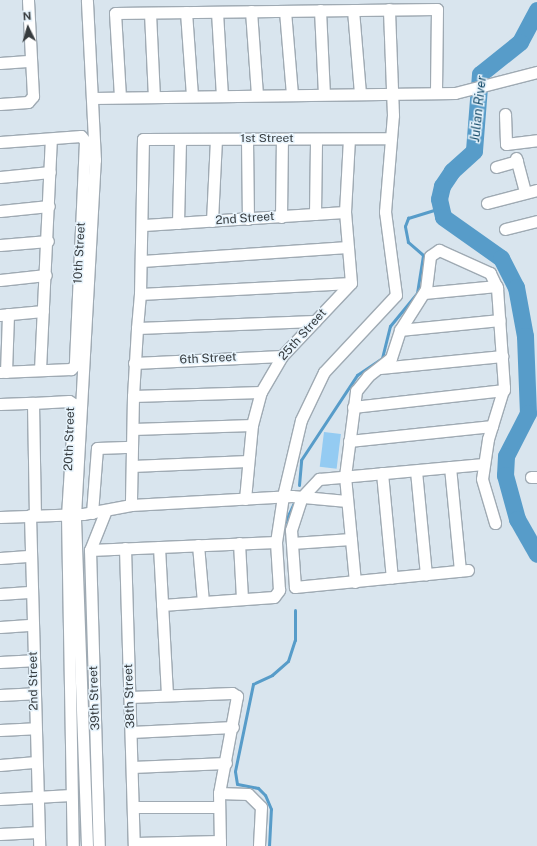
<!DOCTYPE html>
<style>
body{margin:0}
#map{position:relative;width:537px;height:846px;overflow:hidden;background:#d9e5ee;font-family:"Public Sans",sans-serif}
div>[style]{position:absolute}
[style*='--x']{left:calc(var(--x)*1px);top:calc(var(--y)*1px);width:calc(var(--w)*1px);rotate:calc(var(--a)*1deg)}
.green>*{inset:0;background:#94cbf2;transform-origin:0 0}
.stream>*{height:3px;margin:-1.5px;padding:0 1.5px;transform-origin:1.5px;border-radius:1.5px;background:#579cc9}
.river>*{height:17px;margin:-8.5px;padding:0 8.5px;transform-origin:8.5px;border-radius:8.5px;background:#579cc9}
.roads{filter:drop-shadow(1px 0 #9faab3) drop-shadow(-1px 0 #9faab3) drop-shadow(0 1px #9faab3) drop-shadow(0 -1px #9faab3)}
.minor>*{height:11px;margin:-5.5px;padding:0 5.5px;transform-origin:5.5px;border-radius:5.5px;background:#fff}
span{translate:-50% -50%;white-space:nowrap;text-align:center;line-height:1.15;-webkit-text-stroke:3px #e6f3fc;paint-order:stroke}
.street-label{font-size:12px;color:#363b3e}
.water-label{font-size:13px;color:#0e4665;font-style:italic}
.north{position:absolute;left:8px;top:8px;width:40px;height:40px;-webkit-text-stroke:3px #e6f3fc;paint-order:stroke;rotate:355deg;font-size:11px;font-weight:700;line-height:16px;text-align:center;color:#363b3e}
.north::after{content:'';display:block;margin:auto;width:14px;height:18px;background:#363b3e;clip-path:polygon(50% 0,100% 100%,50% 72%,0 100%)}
</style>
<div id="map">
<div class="green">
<div style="left:324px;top:432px;width:17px;height:35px;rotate:7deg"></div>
</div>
<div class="stream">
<div style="--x:299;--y:485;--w:25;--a:-85"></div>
<div style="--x:301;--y:460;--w:102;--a:-56.6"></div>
<div style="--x:357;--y:375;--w:30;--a:-34"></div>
<div style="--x:382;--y:358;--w:33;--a:-76"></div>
<div style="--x:390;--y:326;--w:43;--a:-50.7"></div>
<div style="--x:417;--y:293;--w:38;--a:-81"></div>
<div style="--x:423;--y:255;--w:20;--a:-139"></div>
<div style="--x:408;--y:242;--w:16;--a:-101"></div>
<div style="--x:405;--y:226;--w:9;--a:-69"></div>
<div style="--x:408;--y:218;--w:34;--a:-17"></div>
<div style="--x:285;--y:522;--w:21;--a:-65"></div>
<div style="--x:269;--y:846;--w:37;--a:-87"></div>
<div style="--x:271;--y:809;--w:15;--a:-113"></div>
<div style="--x:265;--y:795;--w:10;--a:-135"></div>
<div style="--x:258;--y:788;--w:21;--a:-169"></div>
<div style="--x:237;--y:784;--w:13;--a:-99"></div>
<div style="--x:235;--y:771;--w:89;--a:-78.3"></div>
<div style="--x:253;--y:684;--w:21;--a:-25"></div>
<div style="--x:272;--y:675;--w:21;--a:-41"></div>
<div style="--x:288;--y:661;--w:22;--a:-72"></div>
<div style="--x:295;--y:640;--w:30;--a:-90"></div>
</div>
<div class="river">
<div style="--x:537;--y:10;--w:36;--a:118"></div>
<div style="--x:520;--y:42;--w:51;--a:141.3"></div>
<div style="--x:480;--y:74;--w:77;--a:94.5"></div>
<div style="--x:474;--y:151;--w:30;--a:138"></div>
<div style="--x:452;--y:171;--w:18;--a:124"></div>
<div style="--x:442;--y:186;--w:13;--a:103"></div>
<div style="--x:439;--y:199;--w:18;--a:77"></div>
<div style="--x:443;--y:217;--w:71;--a:35.3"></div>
<div style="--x:501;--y:258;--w:33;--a:63"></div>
<div style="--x:516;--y:287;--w:50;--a:79.6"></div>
<div style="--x:525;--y:336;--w:77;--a:87.8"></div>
<div style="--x:528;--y:413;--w:48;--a:117.1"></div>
<div style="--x:506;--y:456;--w:19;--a:93"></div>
<div style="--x:505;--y:475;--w:46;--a:74.7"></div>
<div style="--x:517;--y:519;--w:40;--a:60.3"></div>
</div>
<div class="roads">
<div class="minor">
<div style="--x:320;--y:10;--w:84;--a:87.3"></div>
<div style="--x:353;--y:10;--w:84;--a:85.2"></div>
<div style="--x:251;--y:11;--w:84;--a:85.9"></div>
<div style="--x:285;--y:11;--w:84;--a:85.2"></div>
<div style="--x:186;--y:12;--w:84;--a:85.9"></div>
<div style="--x:217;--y:12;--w:84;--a:86.6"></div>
<div style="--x:150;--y:13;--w:84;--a:87.3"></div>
<div style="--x:0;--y:63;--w:31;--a:-4"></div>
<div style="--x:120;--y:97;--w:84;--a:-93.4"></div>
<div style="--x:115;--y:13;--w:322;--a:-0.7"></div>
<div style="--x:437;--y:9;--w:84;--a:90.7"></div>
<div style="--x:93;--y:98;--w:362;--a:-0.8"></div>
<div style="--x:455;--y:93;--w:85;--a:-14.4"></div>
<div style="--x:0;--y:104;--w:28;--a:-4"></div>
<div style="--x:28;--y:102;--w:8;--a:-50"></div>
<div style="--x:33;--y:96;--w:96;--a:-93"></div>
<div style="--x:505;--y:114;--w:30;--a:88"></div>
<div style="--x:506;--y:144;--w:31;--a:-7"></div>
<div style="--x:247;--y:139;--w:80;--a:89.3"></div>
<div style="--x:0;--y:142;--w:81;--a:-4.2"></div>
<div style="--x:81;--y:136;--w:6;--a:51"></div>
<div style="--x:85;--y:141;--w:224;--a:92.6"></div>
<div style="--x:75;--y:365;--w:6;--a:135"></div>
<div style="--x:71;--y:369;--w:71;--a:177.6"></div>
<div style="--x:516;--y:158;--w:35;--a:75"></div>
<div style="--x:496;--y:167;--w:22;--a:-16"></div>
<div style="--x:0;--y:177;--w:50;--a:-5.7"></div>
<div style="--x:487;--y:203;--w:52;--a:-14.6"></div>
<div style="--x:0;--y:211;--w:49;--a:-5.8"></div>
<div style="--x:315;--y:214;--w:75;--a:-89.2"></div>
<div style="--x:281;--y:217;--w:78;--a:-89.3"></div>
<div style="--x:212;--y:221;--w:82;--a:-87.2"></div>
<div style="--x:178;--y:223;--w:84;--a:-88.6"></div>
<div style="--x:144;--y:225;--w:201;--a:-3.7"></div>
<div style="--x:505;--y:229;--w:33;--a:-14"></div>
<div style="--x:0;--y:245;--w:48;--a:-4.8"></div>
<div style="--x:142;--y:261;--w:206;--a:-3.9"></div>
<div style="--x:0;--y:280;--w:46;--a:-6.2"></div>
<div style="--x:424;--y:293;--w:73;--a:-5.5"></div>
<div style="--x:140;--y:294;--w:155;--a:-88.9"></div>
<div style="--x:143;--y:139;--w:248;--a:-0.2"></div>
<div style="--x:0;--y:315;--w:43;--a:-5.3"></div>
<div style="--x:137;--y:328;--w:34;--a:-85"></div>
<div style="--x:140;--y:294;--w:211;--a:-3"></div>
<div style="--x:400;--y:330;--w:100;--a:-5.7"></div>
<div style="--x:134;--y:363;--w:148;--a:-2.7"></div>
<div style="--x:380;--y:368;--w:123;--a:-5.6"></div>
<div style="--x:40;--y:370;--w:231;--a:-87.3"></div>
<div style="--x:6;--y:372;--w:58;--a:-88"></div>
<div style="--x:261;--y:392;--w:128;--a:178.2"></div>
<div style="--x:133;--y:396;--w:109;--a:91.1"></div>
<div style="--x:131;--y:505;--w:161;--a:-3.2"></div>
<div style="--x:292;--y:496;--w:55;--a:5.2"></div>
<div style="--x:133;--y:396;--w:68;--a:-86.6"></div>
<div style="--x:137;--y:328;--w:178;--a:-2.3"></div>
<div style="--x:33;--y:403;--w:36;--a:-3"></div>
<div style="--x:69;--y:401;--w:6;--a:31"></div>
<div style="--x:74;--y:404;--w:111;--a:93.6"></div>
<div style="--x:67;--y:515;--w:331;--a:89"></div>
<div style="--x:0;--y:404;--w:33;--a:-2"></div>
<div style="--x:33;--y:403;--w:112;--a:89"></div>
<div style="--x:353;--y:407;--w:152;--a:-6.4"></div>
<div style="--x:133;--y:429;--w:119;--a:-1.9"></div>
<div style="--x:349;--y:441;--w:144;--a:-6"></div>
<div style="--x:132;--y:466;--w:116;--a:-2.5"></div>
<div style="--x:450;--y:467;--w:104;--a:84.5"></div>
<div style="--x:416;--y:471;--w:104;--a:84.5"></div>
<div style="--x:382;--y:473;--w:105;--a:84.6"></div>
<div style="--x:531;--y:477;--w:6;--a:0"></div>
<div style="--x:245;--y:499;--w:74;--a:-84.6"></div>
<div style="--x:252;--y:425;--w:34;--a:-75"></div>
<div style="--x:261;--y:392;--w:42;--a:-59.7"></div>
<div style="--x:282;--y:356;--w:100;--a:-46.6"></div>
<div style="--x:351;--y:283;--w:71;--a:-94.8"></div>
<div style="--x:345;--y:212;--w:73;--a:-86.9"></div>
<div style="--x:106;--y:510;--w:43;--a:111.8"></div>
<div style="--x:90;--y:550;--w:186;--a:-2.5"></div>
<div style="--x:276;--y:542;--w:47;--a:-81.3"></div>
<div style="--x:283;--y:496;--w:78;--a:-76.7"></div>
<div style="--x:301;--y:420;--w:53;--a:-64.4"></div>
<div style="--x:324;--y:372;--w:105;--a:-46.9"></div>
<div style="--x:396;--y:295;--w:84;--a:-97.5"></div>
<div style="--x:385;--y:212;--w:97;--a:-85.3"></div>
<div style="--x:393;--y:115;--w:106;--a:-92.2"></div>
<div style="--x:92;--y:513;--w:65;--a:-85.6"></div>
<div style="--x:97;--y:448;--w:35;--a:-2"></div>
<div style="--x:30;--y:515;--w:331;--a:88.4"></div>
<div style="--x:0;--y:517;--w:83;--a:-2.1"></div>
<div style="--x:83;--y:514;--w:49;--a:-10.6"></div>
<div style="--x:239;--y:543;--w:55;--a:86.9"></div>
<div style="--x:292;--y:543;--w:59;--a:-3.9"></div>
<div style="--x:198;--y:545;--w:57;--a:85"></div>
<div style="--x:159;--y:547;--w:148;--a:86.9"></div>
<div style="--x:125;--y:548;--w:298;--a:88.3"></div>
<div style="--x:90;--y:550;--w:296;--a:88.3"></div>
<div style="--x:0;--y:558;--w:31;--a:-4"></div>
<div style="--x:468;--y:570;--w:174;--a:174.4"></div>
<div style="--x:295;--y:587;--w:57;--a:-94"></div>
<div style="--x:291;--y:530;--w:35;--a:-72"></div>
<div style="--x:302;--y:497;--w:25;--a:-47"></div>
<div style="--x:319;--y:479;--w:165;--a:-5.2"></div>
<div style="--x:355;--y:582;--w:106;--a:-95.4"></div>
<div style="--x:345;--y:476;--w:86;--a:-82.6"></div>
<div style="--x:356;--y:391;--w:19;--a:-51"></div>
<div style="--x:368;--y:376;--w:29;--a:-38"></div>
<div style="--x:391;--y:358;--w:29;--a:-72"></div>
<div style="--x:400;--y:330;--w:49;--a:-57.6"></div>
<div style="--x:426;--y:289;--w:33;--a:-83"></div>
<div style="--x:430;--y:256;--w:11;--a:-34"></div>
<div style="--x:439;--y:250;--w:56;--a:24.3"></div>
<div style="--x:490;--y:273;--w:17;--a:65"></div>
<div style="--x:497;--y:288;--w:99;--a:86"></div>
<div style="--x:504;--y:387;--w:54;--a:107.1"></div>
<div style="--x:488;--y:439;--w:40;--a:98.5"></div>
<div style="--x:482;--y:479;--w:46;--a:73.5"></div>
<div style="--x:0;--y:594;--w:32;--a:-4"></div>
<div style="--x:162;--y:605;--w:112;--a:-4.1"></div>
<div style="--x:274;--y:597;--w:9;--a:-54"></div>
<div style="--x:279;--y:590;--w:48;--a:-93.6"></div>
<div style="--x:0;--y:627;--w:32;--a:-4"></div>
<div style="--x:0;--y:662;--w:33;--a:-3"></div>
<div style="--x:0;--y:695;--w:34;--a:-3"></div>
<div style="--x:130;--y:697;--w:102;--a:-2.2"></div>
<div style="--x:232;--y:693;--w:6;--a:31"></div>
<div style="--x:237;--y:696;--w:99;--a:100.5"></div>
<div style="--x:219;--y:793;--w:53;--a:88.9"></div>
<div style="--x:0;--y:730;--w:35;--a:-3"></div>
<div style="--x:131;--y:732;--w:102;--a:-2.8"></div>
<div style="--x:0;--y:765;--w:36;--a:-5"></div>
<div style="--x:132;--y:767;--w:94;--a:-2.4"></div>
<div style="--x:219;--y:793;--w:29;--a:2"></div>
<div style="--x:248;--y:794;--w:18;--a:45"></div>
<div style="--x:261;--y:807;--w:39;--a:93"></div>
<div style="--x:0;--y:799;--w:71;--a:-3.2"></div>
<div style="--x:134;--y:807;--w:84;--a:0"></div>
<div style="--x:0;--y:834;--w:38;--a:-3"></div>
<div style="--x:135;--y:843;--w:85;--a:-1.3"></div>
<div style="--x:87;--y:846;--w:331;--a:-92.1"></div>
<div style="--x:75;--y:515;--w:356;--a:-86.8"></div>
<div style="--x:95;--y:160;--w:160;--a:-92.9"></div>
</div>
</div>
<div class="street-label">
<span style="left:267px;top:139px">1st Street</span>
<span style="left:245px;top:219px;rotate:-4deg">2nd Street</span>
<span style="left:80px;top:253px;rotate:-87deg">10th Street</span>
<span style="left:303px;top:335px;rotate:-48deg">25th Street</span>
<span style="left:208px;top:359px;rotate:-3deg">6th Street</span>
<span style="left:70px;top:439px;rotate:-88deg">20th Street</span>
<span style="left:34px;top:681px;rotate:-91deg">2nd Street</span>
<span style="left:130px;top:696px;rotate:-92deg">38th Street</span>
<span style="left:95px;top:698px;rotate:-92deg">39th Street</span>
</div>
<div class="water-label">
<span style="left:479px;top:109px;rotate:-84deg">Julian River</span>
</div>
<div class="north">N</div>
</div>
